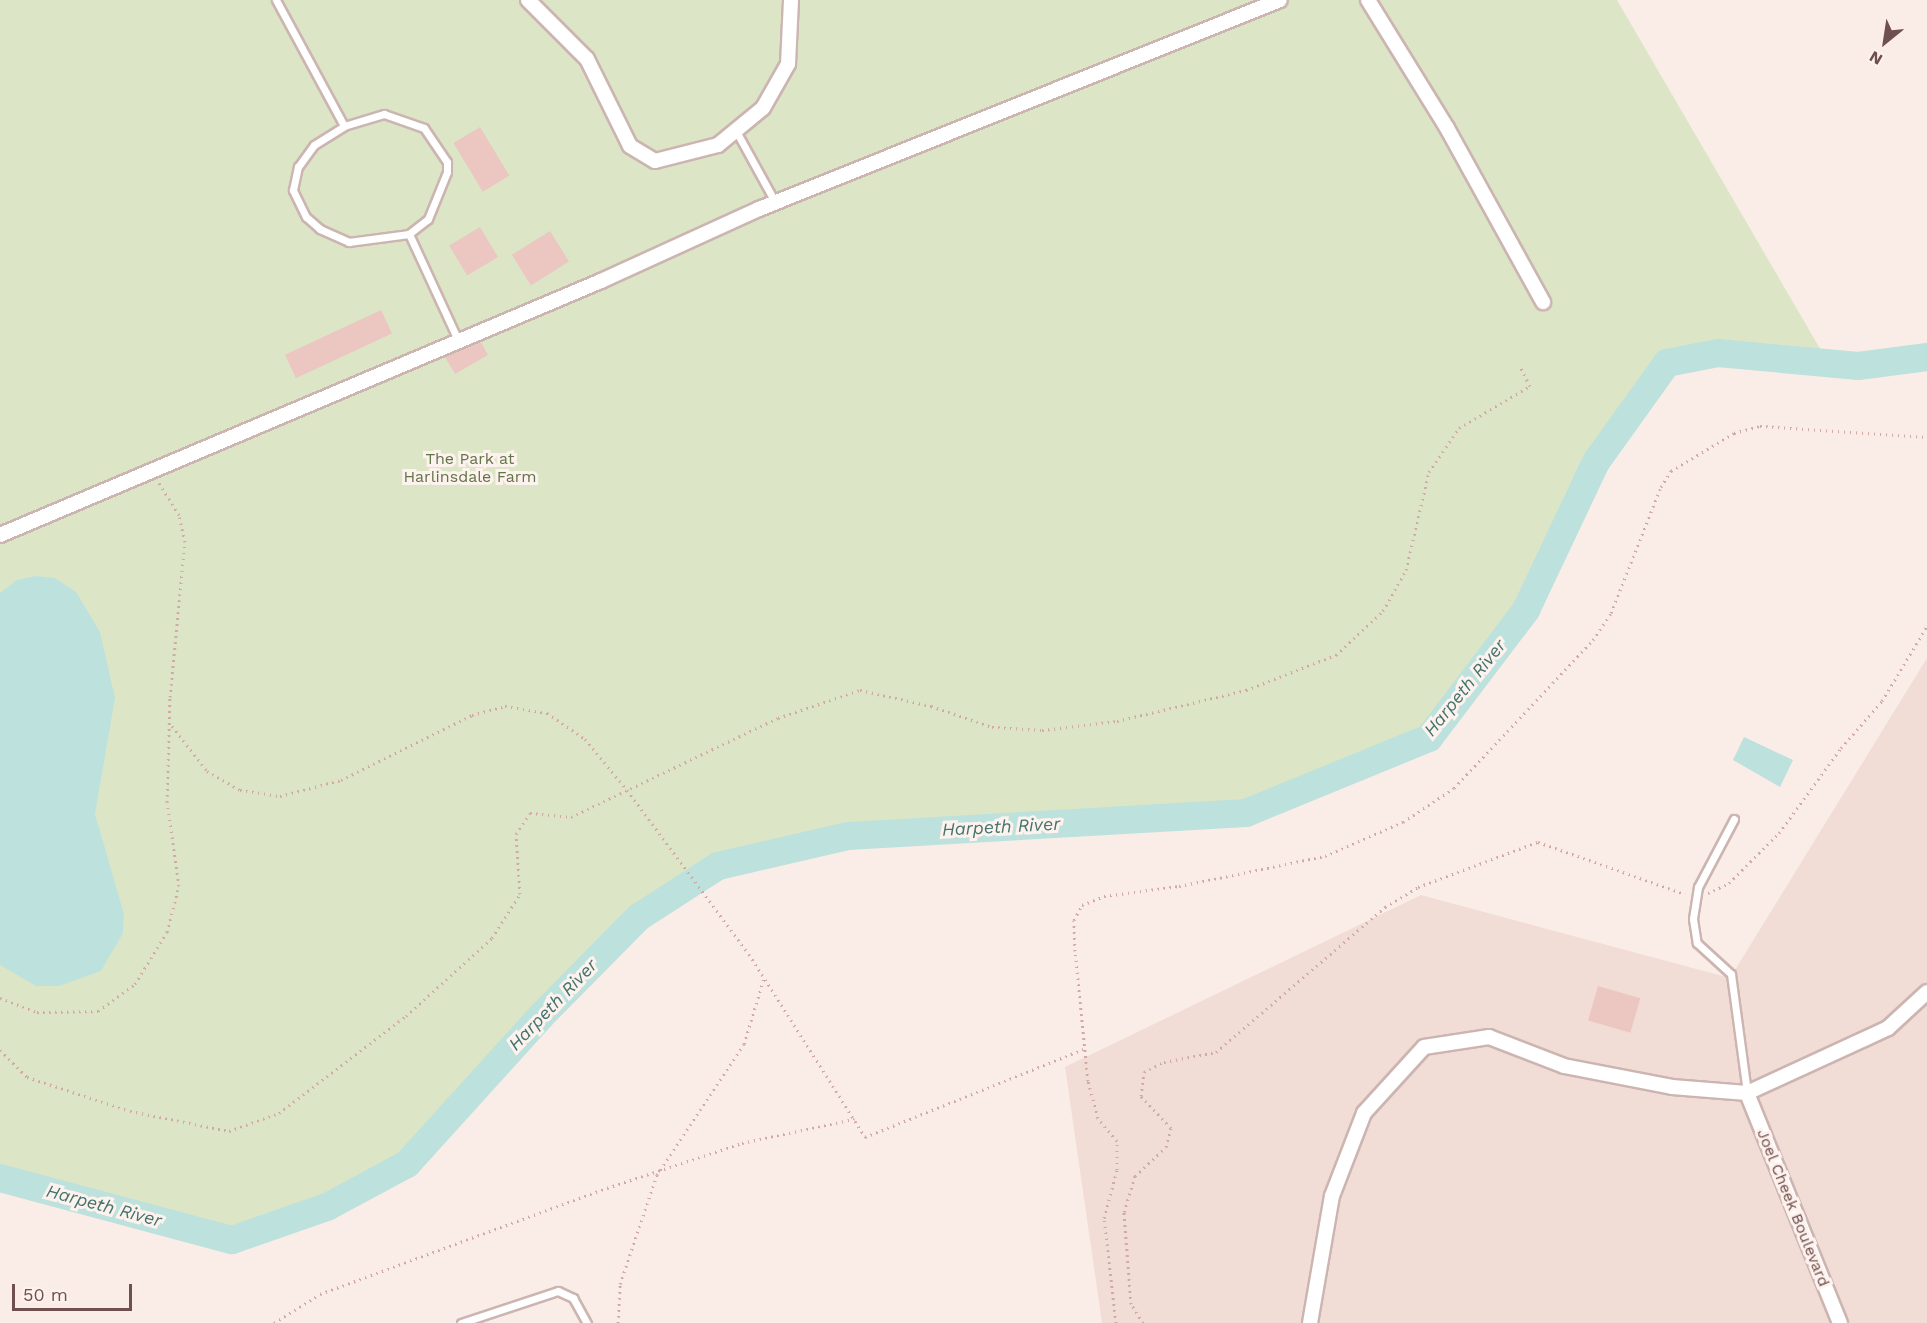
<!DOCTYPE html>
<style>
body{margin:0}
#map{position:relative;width:1927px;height:1323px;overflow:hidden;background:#faede7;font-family:"Work Sans",sans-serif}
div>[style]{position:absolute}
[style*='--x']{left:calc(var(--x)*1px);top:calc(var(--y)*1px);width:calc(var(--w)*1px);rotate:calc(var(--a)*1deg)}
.residential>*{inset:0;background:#f1ddd6}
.green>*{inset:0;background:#dce6c7}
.water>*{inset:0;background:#bde1dc}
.river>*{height:28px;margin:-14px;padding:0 14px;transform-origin:14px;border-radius:14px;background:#bde1dc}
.building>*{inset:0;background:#ecc6c1;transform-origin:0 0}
.path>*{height:3px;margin-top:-1.5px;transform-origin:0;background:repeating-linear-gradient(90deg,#d1a9a5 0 1.5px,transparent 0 6px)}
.roads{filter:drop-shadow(2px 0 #ccb5b1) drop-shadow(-2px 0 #ccb5b1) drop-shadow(0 2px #ccb5b1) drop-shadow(0 -2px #ccb5b1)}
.lane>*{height:7px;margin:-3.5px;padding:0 3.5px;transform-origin:3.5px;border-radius:3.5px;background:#fff}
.street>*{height:14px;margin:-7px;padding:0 7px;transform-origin:7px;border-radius:7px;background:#fff}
span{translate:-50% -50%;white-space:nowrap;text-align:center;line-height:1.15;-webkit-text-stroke:6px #fdf2ed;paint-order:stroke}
.park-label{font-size:16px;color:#627548}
.street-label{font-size:16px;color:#70504e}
.water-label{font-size:18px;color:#43746e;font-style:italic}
.north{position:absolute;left:1855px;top:12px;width:60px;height:60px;-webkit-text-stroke:4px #fdf2ed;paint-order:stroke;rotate:210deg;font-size:16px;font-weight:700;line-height:24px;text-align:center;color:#70504e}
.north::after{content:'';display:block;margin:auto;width:21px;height:27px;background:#70504e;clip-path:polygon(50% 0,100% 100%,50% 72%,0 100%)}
.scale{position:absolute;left:12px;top:1284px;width:120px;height:27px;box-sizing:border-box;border:3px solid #70504e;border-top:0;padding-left:8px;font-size:18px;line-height:21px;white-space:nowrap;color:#70504e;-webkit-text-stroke:4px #fdf2ed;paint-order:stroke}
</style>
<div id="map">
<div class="residential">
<div style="clip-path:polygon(1927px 658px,1927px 1323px,1102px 1323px,1065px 1067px,1421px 895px,1730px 978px)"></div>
</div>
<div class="green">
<div style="clip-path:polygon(0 0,1617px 0,1829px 364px,1718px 353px,1667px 363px,1596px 462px,1526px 610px,1429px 738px,1245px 813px,848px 836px,718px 866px,639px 917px,541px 1016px,407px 1164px,327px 1207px,232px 1240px,0 1178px)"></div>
</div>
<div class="water">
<div style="clip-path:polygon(36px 576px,55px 578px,76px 592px,100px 632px,115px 698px,95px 814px,124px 914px,123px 933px,101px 971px,59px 986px,36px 986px,0 965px,0 593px,17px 580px)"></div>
<div style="clip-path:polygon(1744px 737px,1793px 760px,1780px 787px,1733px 760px)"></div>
</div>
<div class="river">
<div style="--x:0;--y:1178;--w:240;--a:15"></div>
<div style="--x:232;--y:1240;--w:101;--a:-19.2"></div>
<div style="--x:327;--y:1207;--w:91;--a:-28.3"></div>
<div style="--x:407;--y:1164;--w:200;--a:-47.8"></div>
<div style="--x:541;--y:1016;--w:139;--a:-45.3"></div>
<div style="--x:639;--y:917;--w:94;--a:-32.8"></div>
<div style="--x:718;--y:866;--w:133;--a:-13"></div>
<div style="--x:848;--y:836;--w:399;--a:-3.3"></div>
<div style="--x:1246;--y:813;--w:198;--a:-22.3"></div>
<div style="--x:1429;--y:738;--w:161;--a:-52.8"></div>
<div style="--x:1526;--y:610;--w:164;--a:-64.7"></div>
<div style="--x:1596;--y:462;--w:122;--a:-54.4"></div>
<div style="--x:1667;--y:363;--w:52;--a:-11.1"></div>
<div style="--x:1718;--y:353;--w:141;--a:5.3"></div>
<div style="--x:1858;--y:366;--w:70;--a:-7.4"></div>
</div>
<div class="building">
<div style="left:480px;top:127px;width:57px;height:31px;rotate:59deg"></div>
<div style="left:480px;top:227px;width:35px;height:36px;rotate:59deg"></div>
<div style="left:550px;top:231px;width:36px;height:45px;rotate:58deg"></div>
<div style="left:381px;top:310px;width:26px;height:106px;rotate:65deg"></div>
<div style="clip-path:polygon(481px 342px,488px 355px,455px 374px,445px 357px)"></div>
<div style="left:1598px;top:986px;width:44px;height:36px;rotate:16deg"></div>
</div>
<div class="path">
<div style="--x:172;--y:726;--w:57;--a:52.1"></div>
<div style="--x:207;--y:771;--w:38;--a:30"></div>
<div style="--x:240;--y:790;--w:40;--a:8.5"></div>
<div style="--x:280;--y:796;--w:63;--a:-14.7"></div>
<div style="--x:341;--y:780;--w:146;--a:-26.4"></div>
<div style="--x:472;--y:715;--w:34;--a:-15"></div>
<div style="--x:505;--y:706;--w:43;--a:9.5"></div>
<div style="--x:547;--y:713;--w:46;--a:34.4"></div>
<div style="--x:585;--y:739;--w:66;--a:50.5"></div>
<div style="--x:627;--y:790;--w:204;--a:53.4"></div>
<div style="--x:749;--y:954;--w:217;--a:57.6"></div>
<div style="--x:865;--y:1137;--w:238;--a:-21.9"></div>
<div style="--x:1708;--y:893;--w:23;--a:-25"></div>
<div style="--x:1729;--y:883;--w:71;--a:-45"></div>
<div style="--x:1779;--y:833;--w:105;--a:-53.9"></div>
<div style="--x:1841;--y:748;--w:62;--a:-48.9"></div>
<div style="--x:1882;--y:701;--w:87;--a:-59"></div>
<div style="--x:0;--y:998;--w:40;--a:21"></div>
<div style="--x:37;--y:1012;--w:61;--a:-0.9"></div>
<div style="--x:98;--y:1011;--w:46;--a:-36.1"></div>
<div style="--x:135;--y:984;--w:61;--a:-58.4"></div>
<div style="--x:167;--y:932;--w:48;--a:-75.4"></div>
<div style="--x:179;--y:886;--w:85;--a:-98.1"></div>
<div style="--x:167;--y:802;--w:105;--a:-88.4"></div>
<div style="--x:170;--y:697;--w:156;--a:-84.5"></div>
<div style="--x:185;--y:542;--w:28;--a:-103"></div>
<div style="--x:179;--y:515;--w:38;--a:-122"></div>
<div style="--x:0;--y:1050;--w:38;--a:45"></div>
<div style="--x:27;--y:1077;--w:108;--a:18.3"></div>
<div style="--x:130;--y:1111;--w:101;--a:11.4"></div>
<div style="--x:229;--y:1131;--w:53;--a:-19.8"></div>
<div style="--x:279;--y:1113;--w:160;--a:-37.4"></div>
<div style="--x:406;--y:1016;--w:116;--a:-42.2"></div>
<div style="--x:492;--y:938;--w:52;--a:-57.5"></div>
<div style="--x:520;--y:894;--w:60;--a:-93.8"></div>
<div style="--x:516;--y:834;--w:25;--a:-56"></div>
<div style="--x:530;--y:813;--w:41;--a:5.6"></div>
<div style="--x:571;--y:817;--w:229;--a:-25.6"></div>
<div style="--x:778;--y:718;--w:87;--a:-18.9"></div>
<div style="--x:860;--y:690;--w:73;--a:12.7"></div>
<div style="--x:931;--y:706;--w:65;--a:19"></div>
<div style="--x:992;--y:727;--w:50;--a:3.4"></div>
<div style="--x:1042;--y:730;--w:76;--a:-6.8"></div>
<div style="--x:1117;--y:721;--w:133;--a:-13.5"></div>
<div style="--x:1246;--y:690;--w:97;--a:-21.3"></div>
<div style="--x:1336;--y:655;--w:64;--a:-43.1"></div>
<div style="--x:1383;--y:611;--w:47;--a:-60.7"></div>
<div style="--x:1406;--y:570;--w:101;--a:-76.8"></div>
<div style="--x:1429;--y:472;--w:53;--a:-55.7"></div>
<div style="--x:1459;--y:428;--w:82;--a:-30.6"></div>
<div style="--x:1530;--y:386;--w:20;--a:-117"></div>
<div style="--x:274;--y:1323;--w:54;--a:-32.2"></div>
<div style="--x:320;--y:1294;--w:306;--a:-20.3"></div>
<div style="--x:607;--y:1188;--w:142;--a:-18.4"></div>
<div style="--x:742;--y:1143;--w:115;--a:-12.1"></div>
<div style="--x:618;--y:1323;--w:39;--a:-87"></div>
<div style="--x:620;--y:1284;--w:115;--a:-71.3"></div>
<div style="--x:657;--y:1175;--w:157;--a:-56.4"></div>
<div style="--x:744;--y:1044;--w:69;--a:-73.1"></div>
<div style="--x:1116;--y:1323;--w:106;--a:-96.5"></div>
<div style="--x:1104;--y:1218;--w:50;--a:-74.8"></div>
<div style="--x:1117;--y:1170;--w:29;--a:-90"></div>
<div style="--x:1117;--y:1141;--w:30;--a:-130"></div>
<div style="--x:1098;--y:1118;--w:38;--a:-105"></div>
<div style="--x:1088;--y:1081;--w:131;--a:-95.7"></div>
<div style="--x:1075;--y:951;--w:31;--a:-92"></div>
<div style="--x:1074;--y:920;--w:17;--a:-62"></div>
<div style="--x:1082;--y:905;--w:24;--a:-22"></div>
<div style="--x:1104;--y:896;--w:76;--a:-7.6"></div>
<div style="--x:1179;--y:886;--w:149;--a:-11.6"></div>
<div style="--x:1325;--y:856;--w:85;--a:-23.6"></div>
<div style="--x:1403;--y:822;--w:61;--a:-33.7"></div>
<div style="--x:1454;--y:788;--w:203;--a:-46.8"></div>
<div style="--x:1593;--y:640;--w:32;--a:-56"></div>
<div style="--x:1611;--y:613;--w:136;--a:-68.4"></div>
<div style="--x:1661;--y:487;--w:19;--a:-58"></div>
<div style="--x:1671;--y:471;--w:74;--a:-31.1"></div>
<div style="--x:1734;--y:433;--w:27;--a:-15"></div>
<div style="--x:1760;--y:426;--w:167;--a:3.8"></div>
<div style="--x:1143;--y:1323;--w:22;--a:-122"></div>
<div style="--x:1131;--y:1304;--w:92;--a:-94.4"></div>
<div style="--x:1124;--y:1212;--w:38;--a:-73"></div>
<div style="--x:1135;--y:1176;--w:42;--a:-43.1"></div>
<div style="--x:1166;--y:1147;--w:20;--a:-75"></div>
<div style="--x:1171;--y:1128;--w:44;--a:-133.2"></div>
<div style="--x:1141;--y:1096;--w:24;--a:-83"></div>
<div style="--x:1144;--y:1072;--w:22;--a:-27"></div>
<div style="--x:1164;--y:1062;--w:53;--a:-10.9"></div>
<div style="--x:1216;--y:1052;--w:223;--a:-40.6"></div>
<div style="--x:1385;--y:907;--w:39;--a:-31"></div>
<div style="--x:1418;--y:887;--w:128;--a:-20.6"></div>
<div style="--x:1538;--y:842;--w:156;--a:19.5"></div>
</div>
<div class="roads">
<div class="lane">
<div style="--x:276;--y:0;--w:143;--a:61.6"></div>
<div style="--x:736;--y:131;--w:81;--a:61.2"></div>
<div style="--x:409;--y:234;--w:61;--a:172.4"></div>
<div style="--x:349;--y:242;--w:32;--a:-156"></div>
<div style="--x:320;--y:229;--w:18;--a:-139"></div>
<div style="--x:306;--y:217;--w:30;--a:-116"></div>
<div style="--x:293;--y:190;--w:24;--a:-78"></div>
<div style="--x:298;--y:167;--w:27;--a:-54"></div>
<div style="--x:314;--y:145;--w:36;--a:-32"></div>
<div style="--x:344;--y:126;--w:42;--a:-16.7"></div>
<div style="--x:384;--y:114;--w:42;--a:19.3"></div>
<div style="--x:424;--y:128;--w:41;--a:55.9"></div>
<div style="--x:447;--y:162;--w:10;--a:90"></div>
<div style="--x:447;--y:172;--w:51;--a:112"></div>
<div style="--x:428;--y:219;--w:24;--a:142"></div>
<div style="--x:409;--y:234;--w:117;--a:65.2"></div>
<div style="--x:1734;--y:819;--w:77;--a:117.9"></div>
<div style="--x:1698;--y:887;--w:32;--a:99"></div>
<div style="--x:1693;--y:919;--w:24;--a:81"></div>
<div style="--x:1697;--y:943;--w:46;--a:42.4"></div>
<div style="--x:1731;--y:974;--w:120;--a:82.3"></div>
<div style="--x:461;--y:1323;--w:102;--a:-18.3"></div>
<div style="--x:558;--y:1291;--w:17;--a:25"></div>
<div style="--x:573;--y:1298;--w:29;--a:61"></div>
</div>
<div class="street">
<div style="--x:528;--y:0;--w:83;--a:45"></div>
<div style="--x:587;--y:59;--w:97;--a:63.7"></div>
<div style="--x:630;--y:146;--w:29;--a:31"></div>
<div style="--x:655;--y:161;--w:65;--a:-14.3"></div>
<div style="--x:718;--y:145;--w:58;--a:-39.4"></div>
<div style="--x:763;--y:108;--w:51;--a:-60.4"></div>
<div style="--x:788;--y:64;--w:64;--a:-87.3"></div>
<div style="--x:1368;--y:0;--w:150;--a:58.3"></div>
<div style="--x:1447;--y:128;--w:199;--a:61.1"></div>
<div style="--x:0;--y:535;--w:652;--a:-22.91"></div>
<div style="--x:601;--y:281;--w:174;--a:-24.5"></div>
<div style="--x:759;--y:209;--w:561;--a:-21.86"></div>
<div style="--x:1747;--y:1093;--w:248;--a:68"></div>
<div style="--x:1310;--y:1323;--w:129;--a:-80.2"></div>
<div style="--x:1332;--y:1196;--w:89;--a:-68.9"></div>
<div style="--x:1364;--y:1113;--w:89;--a:-47.7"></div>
<div style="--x:1424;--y:1047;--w:66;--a:-8.7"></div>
<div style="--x:1489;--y:1037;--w:80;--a:21.1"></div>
<div style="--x:1564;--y:1066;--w:110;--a:11"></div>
<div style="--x:1672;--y:1087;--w:75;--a:4.6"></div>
<div style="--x:1747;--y:1093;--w:155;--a:-24.7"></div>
<div style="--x:1888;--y:1028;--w:53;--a:-42.7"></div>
</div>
</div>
<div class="park-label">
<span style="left:470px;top:468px">The Park at<br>Harlinsdale Farm</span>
</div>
<div class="street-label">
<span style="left:1793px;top:1208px;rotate:68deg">Joel Cheek Boulevard</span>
</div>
<div class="water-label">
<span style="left:1465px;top:688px;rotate:-51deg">Harpeth River</span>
<span style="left:1001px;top:827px;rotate:-3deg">Harpeth River</span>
<span style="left:553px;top:1005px;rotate:-46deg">Harpeth River</span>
<span style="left:104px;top:1206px;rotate:15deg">Harpeth River</span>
</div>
<div class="north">N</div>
<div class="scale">50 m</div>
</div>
